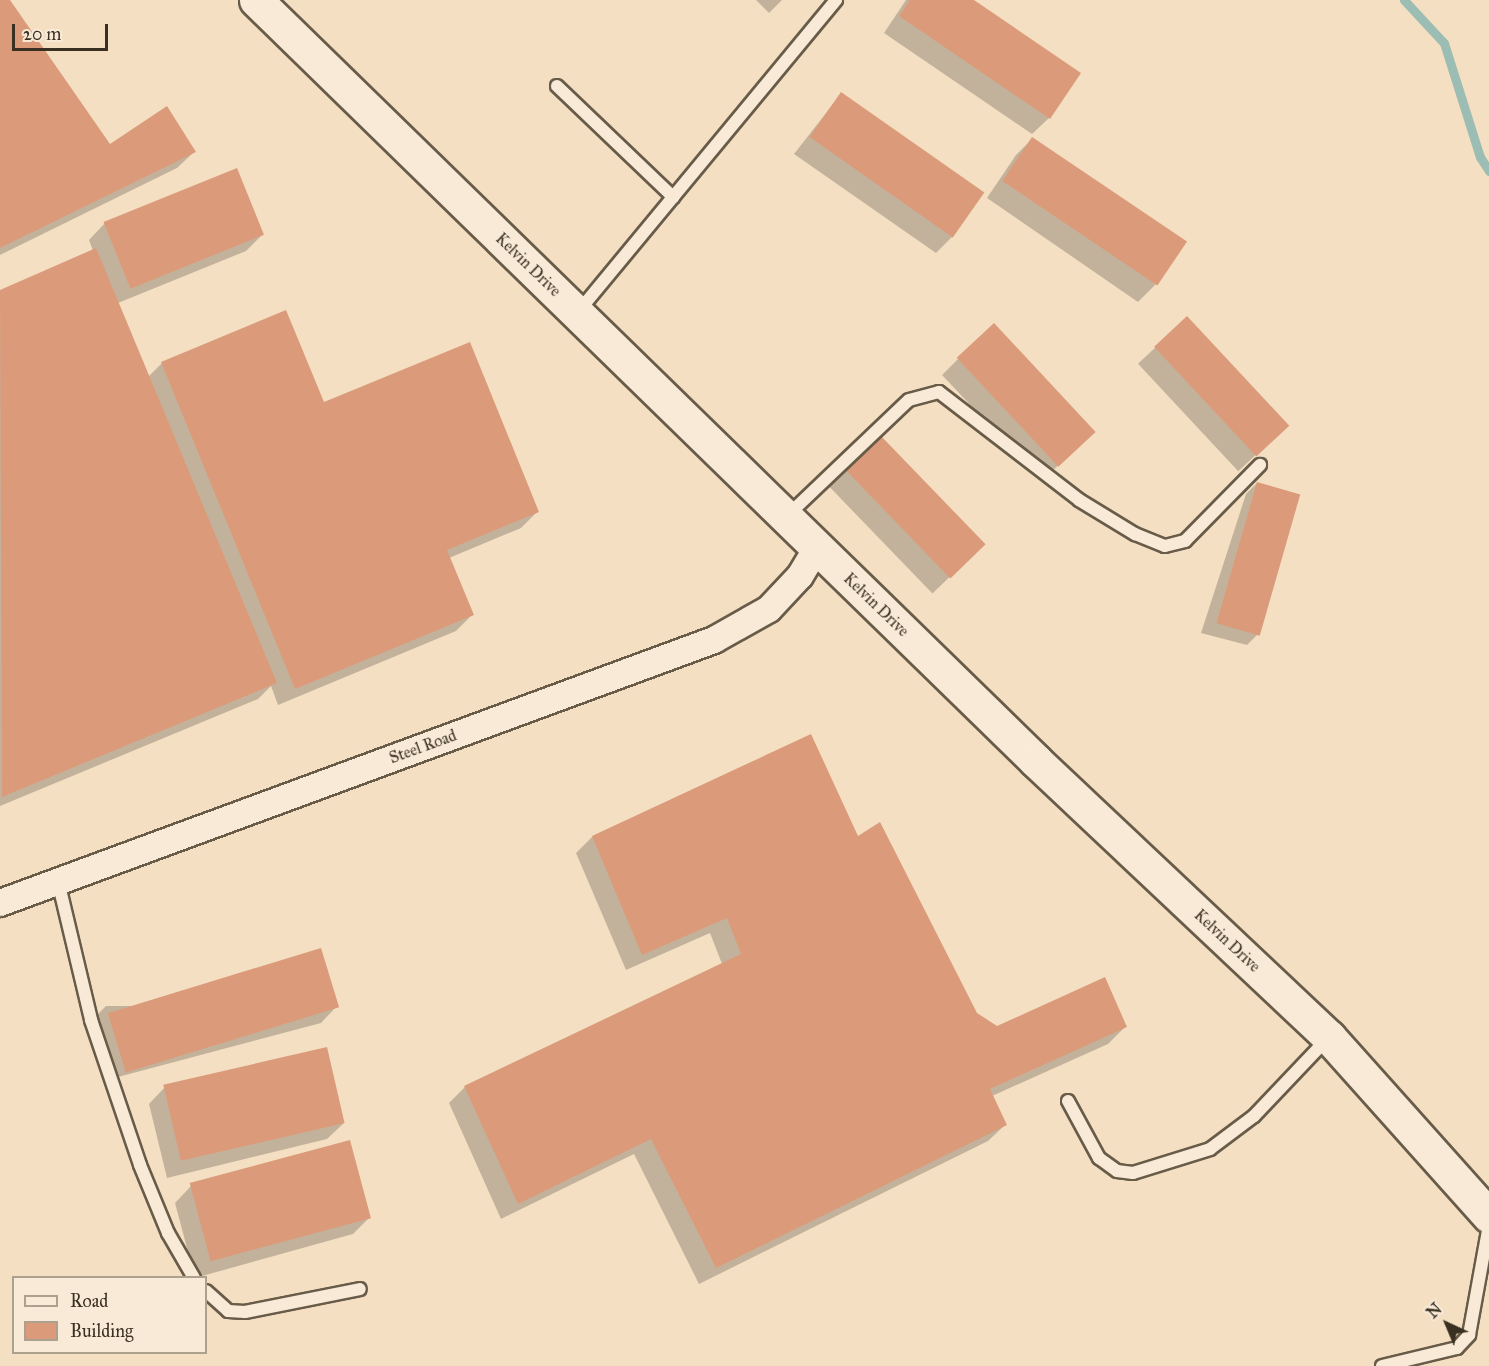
<!DOCTYPE html>
<style>
body{margin:0}
#map{position:relative;width:1489px;height:1366px;overflow:hidden;background:#f4dfc2;font-family:"IM FELL Great Primer",serif}
div>[style]{position:absolute}
[style*='--x']{left:calc(var(--x)*1px);top:calc(var(--y)*1px);width:calc(var(--w)*1px);rotate:calc(var(--a)*1deg)}
.shadow>*{inset:0;background:#0003;transform-origin:0 0}
.stream>*{height:9px;margin:-4.5px;padding:0 4.5px;transform-origin:4.5px;border-radius:4.5px;background:#9cbdb4}
.building>*{inset:0;background:#db9b7a;transform-origin:0 0}
.roads{filter:drop-shadow(2px 0 #685c49) drop-shadow(-2px 0 #685c49) drop-shadow(0 2px #685c49) drop-shadow(0 -2px #685c49)}
.lane>*{height:12px;margin:-6px;padding:0 6px;transform-origin:6px;border-radius:6px;background:#f8ead7}
.street>*{height:26px;margin:-13px;padding:0 13px;transform-origin:13px;border-radius:13px;background:#f8ead7}
.secondary>*{height:33px;margin:-16.5px;padding:0 16.5px;transform-origin:16.5px;border-radius:16.5px;background:#f8ead7}
span{translate:-50% -50%;white-space:nowrap;text-align:center;line-height:1.15;-webkit-text-stroke:6px #f8ead7;paint-order:stroke}
.street-label{font-size:16px;color:#3a3021}
.legend{position:absolute;left:12px;top:1276px;width:195px;height:78px;box-sizing:border-box;background:#f8ead7;border:2px solid #aca08e;margin:0;padding:8px 10px;list-style:none;font-size:18px;color:#3a3021}
.legend li{display:flex;align-items:center;gap:12px;height:30px}
.legend b{width:30px;border:2px solid #aca08e}
.north{position:absolute;left:1417px;top:1294px;width:60px;height:60px;-webkit-text-stroke:4px #f8ead7;paint-order:stroke;rotate:316deg;font-size:16px;font-weight:700;line-height:24px;text-align:center;color:#3a3021}
.north::after{content:'';display:block;margin:auto;width:21px;height:27px;background:#3a3021;clip-path:polygon(50% 0,100% 100%,50% 72%,0 100%)}
.scale{position:absolute;left:12px;top:24px;width:96px;height:27px;box-sizing:border-box;border:3px solid #3a3021;border-top:0;padding-left:8px;font-size:18px;line-height:21px;white-space:nowrap;color:#3a3021;-webkit-text-stroke:4px #f8ead7;paint-order:stroke}
</style>
<div id="map">
<div class="shadow">
<div style="clip-path:polygon(0 0,8px 0,109px 147px,194px 152px,177px 168px,0 255px)"></div>
<div style="clip-path:polygon(756px 0,782px 0,769px 13px)"></div>
<div style="clip-path:polygon(906px 0,971px 0,1049px 118px,1032px 134px,884px 33px)"></div>
<div style="clip-path:polygon(841px 94px,983px 192px,953px 236px,936px 253px,794px 154px)"></div>
<div style="clip-path:polygon(1033px 138px,1185px 242px,1155px 285px,1138px 302px,987px 198px,1016px 155px)"></div>
<div style="clip-path:polygon(105px 223px,262px 235px,246px 251px,118px 303px,148px 377px,162px 363px,285px 312px,323px 404px,538px 511px,521px 528px,449px 558px,472px 615px,456px 631px,278px 705px,271px 686px,258px 699px,0 806px,0 292px,93px 251px,89px 240px)"></div>
<div style="left:1187px;top:318px;width:147px;height:67px;rotate:47deg"></div>
<div style="clip-path:polygon(958px 359px,1077px 447px,1042px 481px,942px 375px)"></div>
<div style="left:880px;top:437px;width:149px;height:71px;rotate:46deg"></div>
<div style="clip-path:polygon(1257px 483px,1258px 634px,1247px 645px,1201px 633px,1246px 494px)"></div>
<div style="clip-path:polygon(810px 736px,857px 838px,976px 1014px,997px 1027px,1125px 1027px,1108px 1044px,992px 1096px,1005px 1125px,988px 1141px,699px 1284px,634px 1154px,501px 1219px,449px 1103px,465px 1087px,722px 964px,710px 933px,626px 970px,576px 853px,592px 837px)"></div>
<div style="clip-path:polygon(106px 1006px,337px 1006px,321px 1023px,103px 1081px,89px 1023px)"></div>
<div style="clip-path:polygon(165px 1087px,344px 1123px,327px 1139px,167px 1178px,149px 1104px)"></div>
<div style="clip-path:polygon(191px 1186px,369px 1218px,353px 1234px,195px 1278px,175px 1203px)"></div>
</div>
<div class="stream">
<div style="--x:1404;--y:0;--w:59;--a:47.1"></div>
<div style="--x:1444;--y:43;--w:120;--a:72.5"></div>
<div style="--x:1480;--y:157;--w:17;--a:57"></div>
</div>
<div class="building">
<div style="clip-path:polygon(0 0,10px 0,110px 144px,167px 106px,196px 152px,0 248px)"></div>
<div style="clip-path:polygon(910px 0,974px 0,1081px 73px,1050px 119px,899px 16px)"></div>
<div style="left:841px;top:92px;width:175px;height:55px;rotate:35deg"></div>
<div style="left:1032px;top:137px;width:187px;height:53px;rotate:34deg"></div>
<div style="left:237px;top:168px;width:72px;height:144px;rotate:68deg"></div>
<div style="clip-path:polygon(96px 248px,277px 683px,2px 797px,0 290px)"></div>
<div style="clip-path:polygon(286px 310px,324px 402px,470px 342px,539px 512px,447px 550px,474px 615px,295px 689px,161px 362px)"></div>
<div style="left:1187px;top:316px;width:150px;height:45px;rotate:47deg"></div>
<div style="left:994px;top:323px;width:149px;height:51px;rotate:47deg"></div>
<div style="left:880px;top:435px;width:152px;height:49px;rotate:46deg"></div>
<div style="left:1257px;top:482px;width:45px;height:147px;rotate:16deg"></div>
<div style="clip-path:polygon(811px 734px,858px 836px,880px 822px,977px 1013px,997px 1026px,1105px 977px,1127px 1027px,990px 1089px,1007px 1125px,716px 1268px,651px 1139px,518px 1204px,464px 1086px,741px 954px,727px 918px,642px 955px,592px 836px)"></div>
<div style="left:321px;top:948px;width:62px;height:223px;rotate:73deg"></div>
<div style="left:327px;top:1047px;width:78px;height:168px;rotate:77deg"></div>
<div style="left:350px;top:1140px;width:81px;height:166px;rotate:75deg"></div>
</div>
<div class="roads">
<div class="lane">
<div style="--x:557;--y:86;--w:161;--a:43.7"></div>
<div style="--x:578;--y:312;--w:405;--a:-50.4"></div>
<div style="--x:787;--y:516;--w:168;--a:-43.6"></div>
<div style="--x:909;--y:400;--w:31;--a:-15"></div>
<div style="--x:939;--y:392;--w:177;--a:37.6"></div>
<div style="--x:1079;--y:500;--w:66;--a:31.3"></div>
<div style="--x:1135;--y:534;--w:32;--a:22"></div>
<div style="--x:1165;--y:546;--w:21;--a:-14"></div>
<div style="--x:1185;--y:541;--w:107;--a:-45.4"></div>
<div style="--x:58;--y:881;--w:143;--a:76.6"></div>
<div style="--x:91;--y:1020;--w:153;--a:71.3"></div>
<div style="--x:140;--y:1165;--w:74;--a:67.6"></div>
<div style="--x:168;--y:1233;--w:52;--a:60"></div>
<div style="--x:1068;--y:1101;--w:65;--a:61.5"></div>
<div style="--x:1099;--y:1158;--w:22;--a:36"></div>
<div style="--x:1117;--y:1171;--w:16;--a:7"></div>
<div style="--x:1133;--y:1173;--w:81;--a:-17.3"></div>
<div style="--x:1210;--y:1149;--w:55;--a:-36.9"></div>
<div style="--x:1254;--y:1116;--w:109;--a:-46.5"></div>
<div style="--x:206;--y:1291;--w:30;--a:42"></div>
<div style="--x:228;--y:1311;--w:17;--a:3"></div>
<div style="--x:245;--y:1312;--w:117;--a:-11.3"></div>
<div style="--x:1382;--y:1366;--w:77;--a:-13.5"></div>
<div style="--x:1457;--y:1348;--w:18;--a:-47"></div>
<div style="--x:1469;--y:1335;--w:112;--a:-79.7"></div>
</div>
<div class="street">
<div style="--x:0;--y:903;--w:761;--a:-20.22"></div>
<div style="--x:714;--y:640;--w:63;--a:-29.4"></div>
<div style="--x:769;--y:609;--w:45;--a:-46.8"></div>
<div style="--x:800;--y:576;--w:33;--a:-59"></div>
</div>
<div class="secondary">
<div style="--x:256;--y:0;--w:1090;--a:44.29"></div>
<div style="--x:1036;--y:761;--w:403;--a:43.3"></div>
<div style="--x:1329;--y:1037;--w:240;--a:48.2"></div>
</div>
</div>
<div class="street-label">
<span style="left:528px;top:265px;rotate:44deg">Kelvin Drive</span>
<span style="left:876px;top:605px;rotate:44deg">Kelvin Drive</span>
<span style="left:423px;top:747px;rotate:-20deg">Steel Road</span>
<span style="left:1227px;top:941px;rotate:43deg">Kelvin Drive</span>
</div>
<ul class="legend">
<li><b style="height:8px;background:#f8ead7"></b>Road</li>
<li><b style="height:16px;background:#db9b7a"></b>Building</li>
</ul>
<div class="north">N</div>
<div class="scale">20 m</div>
</div>
